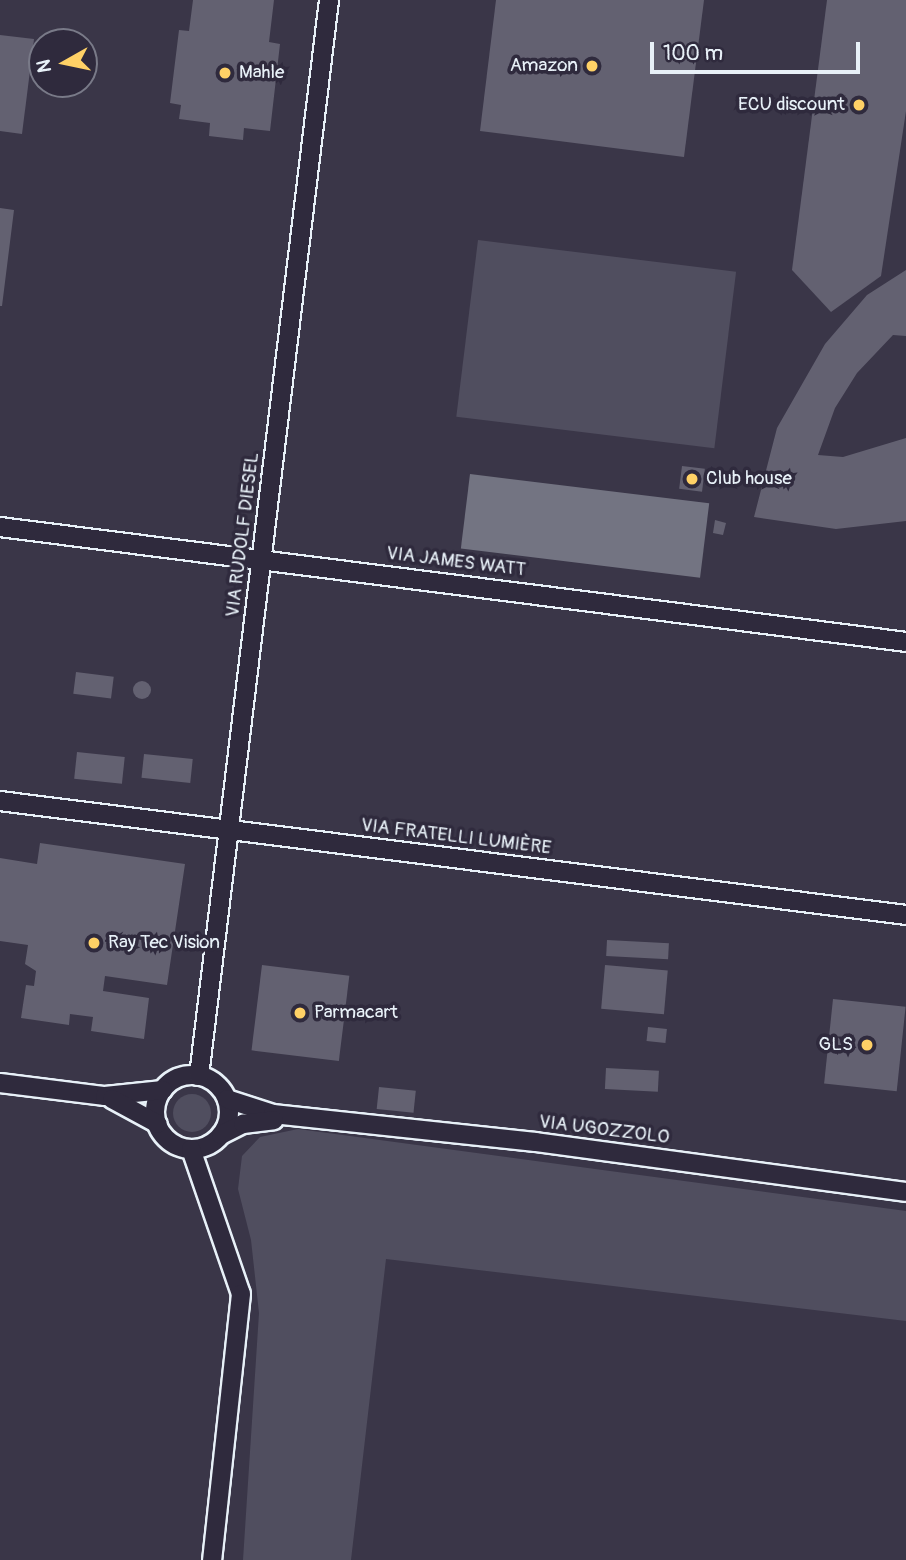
<!DOCTYPE html>
<meta charset="utf-8">
<style>
body{margin:0}
#map{position:relative;width:906px;height:1560px;overflow:hidden;background:#3a3648;font-family:Pangolin,sans-serif}
div>[style]{position:absolute}
[style*='--x']{left:calc(var(--x)*1px);top:calc(var(--y)*1px);width:calc(var(--w)*1px);rotate:calc(var(--a)*1deg)}
.green>*{inset:0;background:#504e5f;transform-origin:0 0}
.round{border-radius:50%}
.water>*{inset:0;background:#737482;transform-origin:0 0}
.building>*{inset:0;background:#636171;transform-origin:0 0}
.roads{filter:drop-shadow(2px 0 #e8f1f8) drop-shadow(-2px 0 #e8f1f8) drop-shadow(0 2px #e8f1f8) drop-shadow(0 -2px #e8f1f8)}
.minor>*{height:18px;margin:-9px;padding:0 9px;transform-origin:9px;border-radius:9px;background:#2f2a3d}
.minor>.ring{margin:-9px;padding:0;box-sizing:content-box;background:none;border:18px solid #2f2a3d;border-radius:50%}
.dots>*{width:19px;height:19px;translate:-50% -50%;box-sizing:border-box;border:4px solid #2f2a3d;border-radius:50%}
span{translate:-50% -50%;white-space:nowrap;text-align:center;line-height:1.15;-webkit-text-stroke:7px #2f2a3d;paint-order:stroke}
.poi-label{font-size:19px;color:#e8f1f8}
.right{translate:-100% -50%;text-align:right}
.left{translate:0 -50%;text-align:left}
.street-label{font-size:19px;color:#e8f1f8}
.north{position:absolute;left:28px;top:28px;width:70px;height:70px;box-sizing:border-box;background:#2f2a3d;border:2px solid #797a88;border-radius:50%;rotate:261deg;font-size:19px;font-weight:700;line-height:28px;text-align:center;color:#e8f1f8}
.north::after{content:'';display:block;margin:auto;width:24px;height:32px;background:#ffd166;clip-path:polygon(50% 0,100% 100%,50% 72%,0 100%)}
.scale{position:absolute;left:650px;top:42px;width:210px;height:32px;box-sizing:border-box;border:4px solid #e8f1f8;border-top:0;padding-left:9px;font-size:21px;line-height:24px;white-space:nowrap;color:#e8f1f8;-webkit-text-stroke:5px #2f2a3d;paint-order:stroke}
</style>
<div id="map">
<div class="green">
<div style="left:478px;top:240px;width:260px;height:178px;rotate:7deg"></div>
<div class="round" style="left:173px;top:1094px;width:38px;height:38px"></div>
<div style="clip-path:polygon(298px 1129px,906px 1211px,906px 1321px,386px 1259px,351px 1560px,243px 1560px,259px 1313px,251px 1240px,238px 1189px,242px 1156px,260px 1137px)"></div>
</div>
<div class="water">
<div style="left:470px;top:474px;width:241px;height:75px;rotate:7deg"></div>
</div>
<div class="building">
<div style="clip-path:polygon(193px 0,274px 0,269px 42px,280px 44px,270px 131px,244px 128px,243px 140px,209px 136px,210px 123px,179px 119px,181px 105px,170px 103px,179px 30px,189px 31px)"></div>
<div style="clip-path:polygon(496px 0,704px 0,684px 157px,480px 131px)"></div>
<div style="clip-path:polygon(827px 0,906px 0,906px 111px,881px 276px,831px 312px,792px 270px)"></div>
<div style="clip-path:polygon(0 35px,34px 39px,22px 134px,0 131px)"></div>
<div style="clip-path:polygon(0 208px,14px 210px,2px 306px,0 306px)"></div>
<div style="clip-path:polygon(906px 270px,906px 336px,893px 335px,857px 373px,835px 408px,818px 455px,843px 457px,906px 438px,906px 521px,836px 529px,754px 517px,777px 428px,825px 344px,867px 295px)"></div>
<div style="left:682px;top:466px;width:23px;height:23px;rotate:7deg"></div>
<div style="clip-path:polygon(715px 520px,726px 523px,723px 535px,713px 533px)"></div>
<div style="left:76px;top:672px;width:38px;height:22px;rotate:7deg"></div>
<div class="round" style="left:133px;top:681px;width:18px;height:18px"></div>
<div style="left:77px;top:752px;width:48px;height:27px;rotate:6deg"></div>
<div style="left:144px;top:754px;width:49px;height:24px;rotate:6deg"></div>
<div style="clip-path:polygon(40px 843px,185px 864px,167px 985px,105px 976px,103px 991px,149px 998px,144px 1039px,91px 1031px,93px 1017px,70px 1014px,69px 1025px,21px 1018px,26px 985px,34px 986px,36px 971px,25px 964px,28px 945px,0 941px,0 858px,37px 864px)"></div>
<div style="left:607px;top:940px;width:62px;height:16px;rotate:3deg"></div>
<div style="left:262px;top:965px;width:88px;height:86px;rotate:7deg"></div>
<div style="left:605px;top:965px;width:63px;height:44px;rotate:5deg"></div>
<div style="left:833px;top:999px;width:73px;height:85px;rotate:6deg"></div>
<div style="left:648px;top:1027px;width:19px;height:14px;rotate:6deg"></div>
<div style="left:606px;top:1068px;width:53px;height:21px;rotate:3deg"></div>
<div style="left:379px;top:1087px;width:37px;height:22px;rotate:6deg"></div>
</div>
<div class="roads">
<div class="minor">
<div style="--x:0;--y:527;--w:913;--a:7.23"></div>
<div style="--x:0;--y:801;--w:913;--a:7.17"></div>
<div class="ring" style="left:155px;top:1075px;width:56px;height:56px"></div>
<div style="--x:199;--y:1076;--w:1084;--a:-83.11"></div>
<div style="--x:0;--y:1083;--w:106;--a:7.1"></div>
<div style="--x:105;--y:1096;--w:58;--a:-5.9"></div>
<div style="--x:112;--y:1099;--w:52;--a:28.5"></div>
<div style="--x:227;--y:1099;--w:48;--a:18.1"></div>
<div style="--x:273;--y:1114;--w:264;--a:6.1"></div>
<div style="--x:536;--y:1142;--w:373;--a:7.7"></div>
<div style="--x:221;--y:1135;--w:25;--a:-27"></div>
<div style="--x:243;--y:1124;--w:31;--a:-7"></div>
<div style="--x:191;--y:1149;--w:153;--a:71"></div>
<div style="--x:241;--y:1294;--w:268;--a:96.2"></div>
</div>
</div>
<div class="dots">
<div style="left:592px;top:66px;background:#ffd166"></div>
<div style="left:225px;top:73px;background:#ffd166"></div>
<div style="left:859px;top:105px;background:#ffd166"></div>
<div style="left:692px;top:479px;background:#ffd166"></div>
<div style="left:94px;top:943px;background:#ffd166"></div>
<div style="left:300px;top:1013px;background:#ffd166"></div>
<div style="left:867px;top:1045px;background:#ffd166"></div>
</div>
<div class="poi-label">
<span class="right" style="left:578px;top:66px">Amazon</span>
<span class="left" style="left:239px;top:73px">Mahle</span>
<span class="right" style="left:845px;top:105px">ECU discount</span>
<span class="left" style="left:706px;top:479px">Club house</span>
<span class="left" style="left:108px;top:943px">Ray Tec Vision</span>
<span class="left" style="left:314px;top:1013px">Parmacart</span>
<span class="right" style="left:853px;top:1045px">GLS</span>
</div>
<div class="street-label">
<span style="left:243px;top:535px;rotate:-83deg">VIA RUDOLF DIESEL</span>
<span style="left:456px;top:562px;rotate:7deg">VIA JAMES WATT</span>
<span style="left:456px;top:837px;rotate:7deg">VIA FRATELLI LUMIÈRE</span>
<span style="left:604px;top:1130px;rotate:7deg">VIA UGOZZOLO</span>
</div>
<div class="north">N</div>
<div class="scale">100 m</div>
</div>
